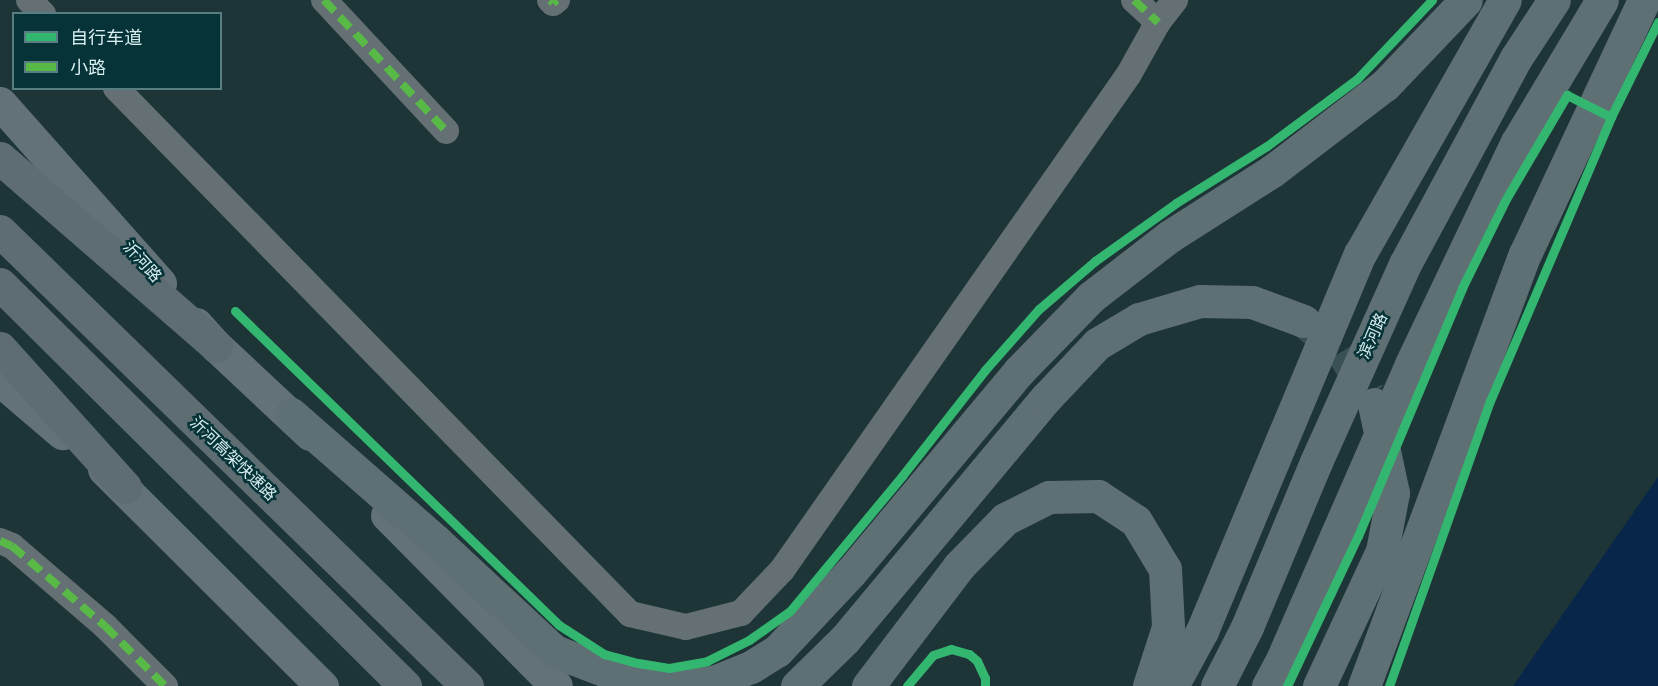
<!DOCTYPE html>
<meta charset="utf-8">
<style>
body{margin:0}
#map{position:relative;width:1658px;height:686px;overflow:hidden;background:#1e3538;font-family:"Source Sans 3","Noto Sans SC",sans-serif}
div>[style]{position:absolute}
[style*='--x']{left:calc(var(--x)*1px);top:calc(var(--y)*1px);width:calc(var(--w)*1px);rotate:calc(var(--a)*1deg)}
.water>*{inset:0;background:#07264a}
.primary-tunnel>*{height:33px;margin-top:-16.5px;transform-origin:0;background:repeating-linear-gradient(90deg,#3a5154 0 33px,transparent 0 49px)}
.street>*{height:26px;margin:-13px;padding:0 13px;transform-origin:13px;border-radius:13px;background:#647074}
.secondary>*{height:33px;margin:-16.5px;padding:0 16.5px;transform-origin:16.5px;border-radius:16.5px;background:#627278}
.primary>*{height:33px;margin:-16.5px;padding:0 16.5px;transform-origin:16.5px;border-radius:16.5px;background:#5f7074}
.highway>*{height:33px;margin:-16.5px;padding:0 16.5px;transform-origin:16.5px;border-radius:16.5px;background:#5e6d71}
.primary-bridge>*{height:33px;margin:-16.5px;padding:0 16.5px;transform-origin:16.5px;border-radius:16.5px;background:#5f7074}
.quiet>*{height:8px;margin-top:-4px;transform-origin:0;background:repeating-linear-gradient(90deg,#58b947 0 15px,transparent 0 23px)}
.cycleway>*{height:9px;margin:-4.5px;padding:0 4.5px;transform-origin:4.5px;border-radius:4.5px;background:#33b770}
span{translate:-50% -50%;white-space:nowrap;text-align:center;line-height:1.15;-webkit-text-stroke:5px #053338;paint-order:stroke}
.street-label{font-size:16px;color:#d8eef0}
.legend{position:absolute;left:12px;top:12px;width:210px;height:78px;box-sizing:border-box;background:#053338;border:2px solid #597e82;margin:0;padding:8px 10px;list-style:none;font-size:18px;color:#d8eef0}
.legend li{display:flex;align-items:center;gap:12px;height:30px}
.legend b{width:30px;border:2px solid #597e82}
</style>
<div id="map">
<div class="water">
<div style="clip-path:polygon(1658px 477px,1658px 686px,1513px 686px)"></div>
</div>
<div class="primary-tunnel">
<div style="--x:1304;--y:321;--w:48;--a:38.3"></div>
<div style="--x:1342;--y:351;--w:51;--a:57.9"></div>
</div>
<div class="street">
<div style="--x:29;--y:0;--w:20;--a:45"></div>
<div style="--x:324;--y:0;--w:179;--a:47"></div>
<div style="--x:550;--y:0;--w:4;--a:45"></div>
<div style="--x:553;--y:3;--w:5;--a:-37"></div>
<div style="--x:1134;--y:0;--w:33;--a:43"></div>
<div style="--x:116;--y:88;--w:735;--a:45.66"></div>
<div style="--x:630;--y:614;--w:57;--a:13.1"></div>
<div style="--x:686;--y:627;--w:57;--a:-14.3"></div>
<div style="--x:741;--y:613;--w:59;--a:-46.4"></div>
<div style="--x:782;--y:570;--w:605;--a:-55.02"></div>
<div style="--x:1129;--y:74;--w:60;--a:-60.9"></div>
<div style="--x:1158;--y:22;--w:28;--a:-52"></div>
<div style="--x:0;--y:541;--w:13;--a:23"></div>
<div style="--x:12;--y:546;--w:123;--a:40.7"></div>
<div style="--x:105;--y:626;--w:85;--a:45"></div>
</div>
<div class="secondary">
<div style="--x:0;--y:103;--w:241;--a:48.4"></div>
<div style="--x:196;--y:324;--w:30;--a:48"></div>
<div style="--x:216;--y:346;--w:129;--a:43.1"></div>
<div style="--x:0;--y:380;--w:82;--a:40.5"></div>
<div style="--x:104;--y:469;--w:308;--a:44.9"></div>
<div style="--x:387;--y:515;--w:240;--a:45.3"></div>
</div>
<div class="primary">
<div style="--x:1411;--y:364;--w:246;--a:-64.5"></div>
<div style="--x:1517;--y:142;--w:165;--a:-59.1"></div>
<div style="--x:291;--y:414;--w:191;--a:41.2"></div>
<div style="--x:435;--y:540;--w:163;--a:43"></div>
<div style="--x:554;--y:651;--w:70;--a:21"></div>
<div style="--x:619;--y:676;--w:32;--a:16"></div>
<div style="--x:650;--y:685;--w:22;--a:3"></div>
<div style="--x:682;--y:686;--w:34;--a:-8"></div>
<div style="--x:716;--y:681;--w:38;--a:-22"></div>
<div style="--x:751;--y:667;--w:31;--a:-32"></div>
<div style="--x:777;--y:651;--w:108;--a:-46.9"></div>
<div style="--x:851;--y:572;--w:262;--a:-50.1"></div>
<div style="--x:1019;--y:371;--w:103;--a:-45.8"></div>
<div style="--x:1091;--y:297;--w:100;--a:-37.7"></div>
<div style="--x:1170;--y:236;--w:121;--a:-32.5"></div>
<div style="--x:1272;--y:171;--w:142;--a:-37.3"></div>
<div style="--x:1385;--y:85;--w:117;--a:-46.4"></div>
<div style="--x:797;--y:686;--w:67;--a:-44.4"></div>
<div style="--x:845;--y:639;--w:314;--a:-50.2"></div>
<div style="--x:1046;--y:398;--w:74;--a:-46.6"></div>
<div style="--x:1097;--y:344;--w:49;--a:-30.8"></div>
<div style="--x:1139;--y:319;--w:64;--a:-16.4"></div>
<div style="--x:1200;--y:301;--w:52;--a:1.1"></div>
<div style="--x:1252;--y:302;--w:55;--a:20.1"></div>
<div style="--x:868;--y:686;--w:151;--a:-52.8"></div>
<div style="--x:959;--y:566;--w:66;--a:-45.6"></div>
<div style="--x:1005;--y:519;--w:49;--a:-26.6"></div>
<div style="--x:1049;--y:497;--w:49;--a:-1.2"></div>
<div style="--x:1098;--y:496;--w:45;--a:33.3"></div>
<div style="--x:1136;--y:521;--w:56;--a:58.9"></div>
<div style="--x:1165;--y:569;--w:58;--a:87"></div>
<div style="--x:1168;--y:627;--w:62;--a:107.9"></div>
<div style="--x:1172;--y:686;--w:63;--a:-61.4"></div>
<div style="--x:1202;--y:631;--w:409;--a:-67.3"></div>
<div style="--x:1360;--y:254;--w:292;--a:-60.3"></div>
<div style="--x:1217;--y:686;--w:66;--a:-63"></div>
<div style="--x:1247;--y:627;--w:179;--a:-67.3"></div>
<div style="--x:1316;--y:462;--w:217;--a:-65.8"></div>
<div style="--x:1405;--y:264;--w:234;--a:-61.7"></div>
<div style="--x:1516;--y:58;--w:69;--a:-56.8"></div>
<div style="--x:1319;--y:686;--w:149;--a:-65"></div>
<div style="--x:1382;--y:551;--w:59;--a:-79.3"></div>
<div style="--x:1393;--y:493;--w:91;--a:-102.1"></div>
<div style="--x:1364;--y:686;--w:461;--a:-69.6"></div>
<div style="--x:1525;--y:254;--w:280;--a:-64.9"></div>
</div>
<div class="highway">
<div style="--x:0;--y:158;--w:286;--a:41"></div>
<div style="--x:0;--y:231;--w:652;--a:44.25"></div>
<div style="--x:0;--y:284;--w:571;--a:44.79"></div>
<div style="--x:0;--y:348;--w:187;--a:48"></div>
</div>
<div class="primary-bridge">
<div style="--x:1268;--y:686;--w:27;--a:-62"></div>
<div style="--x:1281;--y:662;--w:325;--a:-66.4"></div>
</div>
<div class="quiet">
<div style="--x:324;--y:0;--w:179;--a:47"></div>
<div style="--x:550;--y:0;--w:4;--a:45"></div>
<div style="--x:553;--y:3;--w:5;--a:-37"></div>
<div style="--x:1134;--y:0;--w:33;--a:43"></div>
<div style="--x:0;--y:541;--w:13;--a:23"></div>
<div style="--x:12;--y:546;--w:123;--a:40.7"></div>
<div style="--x:105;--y:626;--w:85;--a:45"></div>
</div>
<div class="cycleway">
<div style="--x:235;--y:311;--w:451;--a:44.1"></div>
<div style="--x:559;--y:625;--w:54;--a:32.8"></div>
<div style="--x:604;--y:654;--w:35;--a:15"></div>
<div style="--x:638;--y:663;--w:31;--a:9"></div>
<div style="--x:669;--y:668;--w:39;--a:-10"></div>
<div style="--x:707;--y:661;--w:47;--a:-26.6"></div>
<div style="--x:749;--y:640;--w:50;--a:-35.3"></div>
<div style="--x:790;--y:611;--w:175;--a:-50.3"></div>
<div style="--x:902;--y:476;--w:135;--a:-51.9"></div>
<div style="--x:985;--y:370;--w:81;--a:-48.5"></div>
<div style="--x:1039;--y:309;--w:74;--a:-40.6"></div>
<div style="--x:1095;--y:261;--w:100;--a:-35.6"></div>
<div style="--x:1176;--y:203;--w:107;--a:-32.1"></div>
<div style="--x:1267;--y:146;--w:112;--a:-36.7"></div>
<div style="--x:1357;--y:79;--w:109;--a:-46.5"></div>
<div style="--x:907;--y:686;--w:40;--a:-50"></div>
<div style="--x:933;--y:655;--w:19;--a:-18"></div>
<div style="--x:951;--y:649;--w:19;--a:16"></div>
<div style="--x:969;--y:654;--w:11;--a:41"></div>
<div style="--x:977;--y:661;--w:19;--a:65"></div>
<div style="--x:985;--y:678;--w:8;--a:90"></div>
<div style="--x:1287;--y:686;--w:166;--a:-64.7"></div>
<div style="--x:1358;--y:536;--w:269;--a:-67.2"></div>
<div style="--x:1462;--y:288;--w:99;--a:-63.7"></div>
<div style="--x:1506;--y:199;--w:121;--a:-59.6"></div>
<div style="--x:1567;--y:95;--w:49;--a:26.6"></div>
<div style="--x:1389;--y:686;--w:302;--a:-70.5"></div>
<div style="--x:1490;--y:401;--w:309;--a:-66.9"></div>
<div style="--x:1611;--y:117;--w:106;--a:-63.7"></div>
</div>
<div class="street-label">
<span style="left:142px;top:262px;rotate:48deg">沂河路</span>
<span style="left:1373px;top:336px;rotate:-66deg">滨河路</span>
<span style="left:233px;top:459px;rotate:44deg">沂河高架快速路</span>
</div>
<ul class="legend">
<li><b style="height:8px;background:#33b770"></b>自行车道</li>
<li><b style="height:8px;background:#58b947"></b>小路</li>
</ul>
</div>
